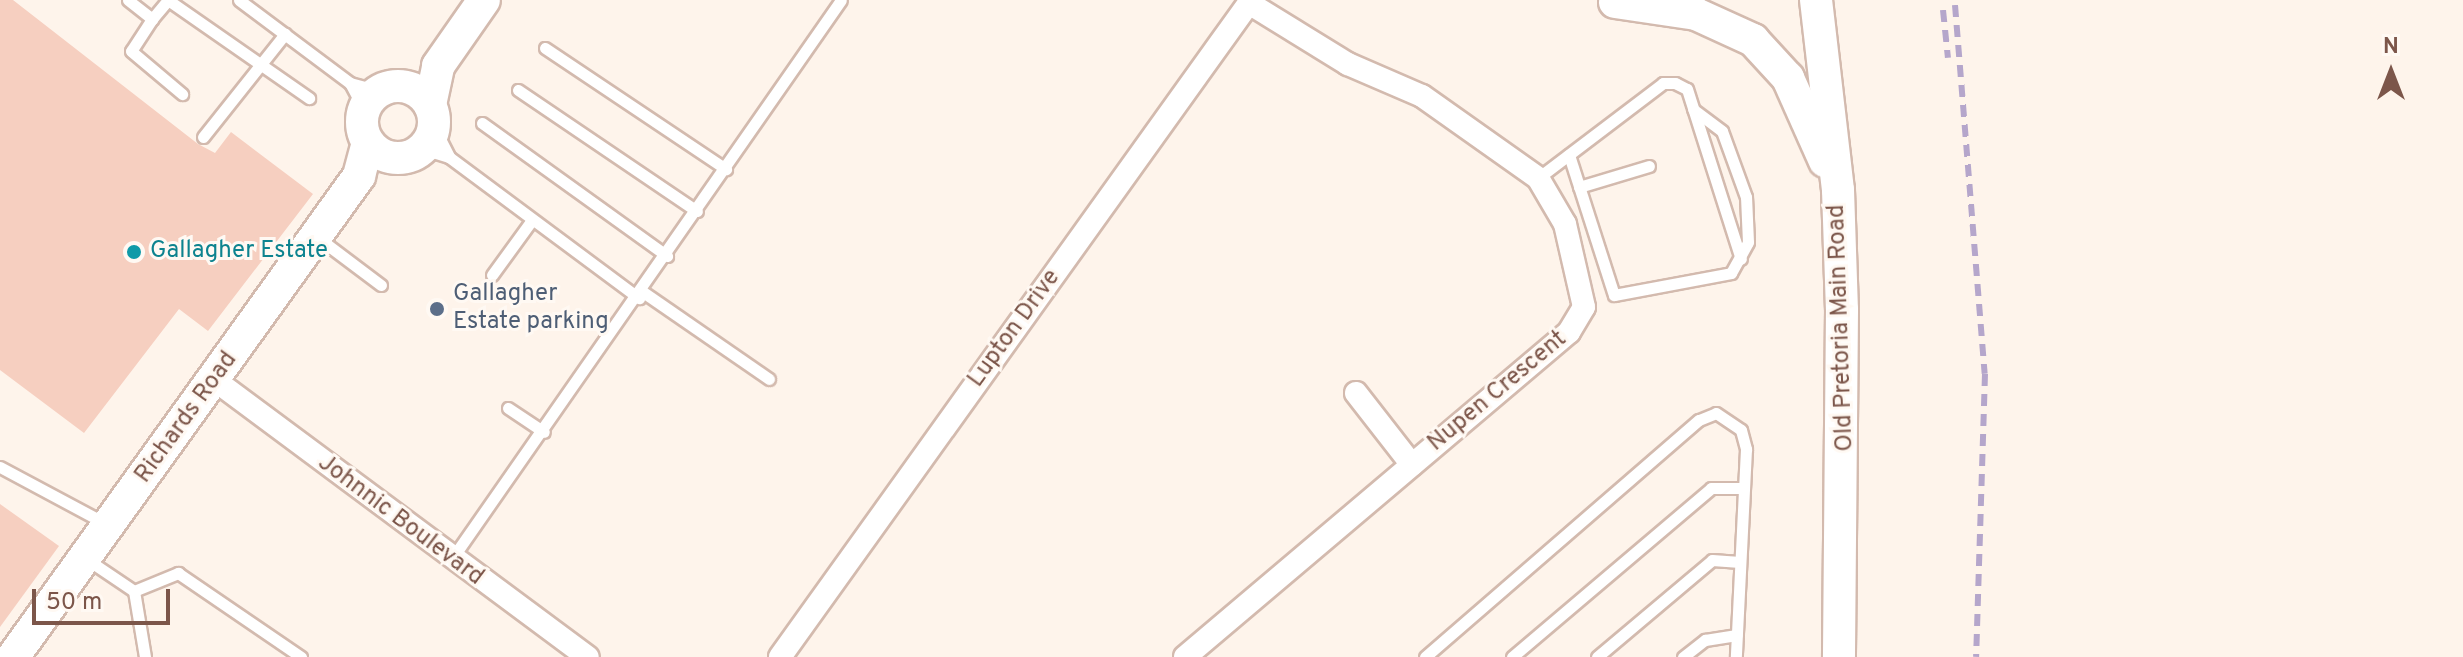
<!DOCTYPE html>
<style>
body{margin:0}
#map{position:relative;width:2463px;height:657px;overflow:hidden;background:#fef4eb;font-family:Overpass,sans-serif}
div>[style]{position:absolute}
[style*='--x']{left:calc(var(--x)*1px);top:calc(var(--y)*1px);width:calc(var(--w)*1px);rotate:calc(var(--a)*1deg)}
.building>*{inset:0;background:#f6cfc0}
.roads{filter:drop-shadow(2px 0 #d3baae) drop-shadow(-2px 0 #d3baae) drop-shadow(0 2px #d3baae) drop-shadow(0 -2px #d3baae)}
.lane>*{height:11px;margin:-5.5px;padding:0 5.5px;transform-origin:5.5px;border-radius:5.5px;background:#fff}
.street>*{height:22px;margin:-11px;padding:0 11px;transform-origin:11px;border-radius:11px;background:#fff}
.secondary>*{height:32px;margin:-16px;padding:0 16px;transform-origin:16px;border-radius:16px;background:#fff}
.secondary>.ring{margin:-16px;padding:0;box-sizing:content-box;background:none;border:32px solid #fff;border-radius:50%}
.rail>*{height:6px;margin-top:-3px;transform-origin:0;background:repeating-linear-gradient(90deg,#b5a6cb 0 12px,transparent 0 20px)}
.dots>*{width:22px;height:22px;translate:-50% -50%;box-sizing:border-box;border:4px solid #fff9f3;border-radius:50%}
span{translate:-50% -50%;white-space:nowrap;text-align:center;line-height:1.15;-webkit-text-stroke:6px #fff9f3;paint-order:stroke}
.culture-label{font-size:24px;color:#0d838f}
.left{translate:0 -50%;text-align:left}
.service-label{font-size:24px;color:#4e5e75}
.street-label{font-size:24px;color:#7c564a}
.north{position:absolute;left:2351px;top:32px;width:80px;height:80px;-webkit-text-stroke:6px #fff9f3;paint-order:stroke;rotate:0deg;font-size:22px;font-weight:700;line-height:32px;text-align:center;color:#7c564a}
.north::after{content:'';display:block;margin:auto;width:28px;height:36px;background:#7c564a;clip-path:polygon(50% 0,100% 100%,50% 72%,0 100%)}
.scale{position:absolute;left:32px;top:589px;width:138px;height:36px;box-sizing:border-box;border:4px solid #7c564a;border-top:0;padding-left:10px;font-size:24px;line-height:28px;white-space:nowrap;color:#7c564a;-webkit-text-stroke:6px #fff9f3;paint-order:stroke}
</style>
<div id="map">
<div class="building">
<div style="clip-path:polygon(0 0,13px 0,198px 144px,215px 153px,231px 132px,313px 194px,208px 331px,179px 309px,84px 433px,0 370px)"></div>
<div style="clip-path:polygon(0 504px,59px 546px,0 627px)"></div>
</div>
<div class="roads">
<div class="lane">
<div style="--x:128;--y:0;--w:31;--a:38"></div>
<div style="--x:152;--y:19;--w:25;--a:-50"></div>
<div style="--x:168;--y:0;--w:172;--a:34.8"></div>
<div style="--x:239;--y:0;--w:139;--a:36.8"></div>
<div style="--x:350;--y:83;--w:30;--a:15"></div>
<div style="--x:152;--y:19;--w:38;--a:123"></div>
<div style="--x:131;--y:51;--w:67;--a:40.1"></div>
<div style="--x:545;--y:48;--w:218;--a:33.8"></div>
<div style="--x:350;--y:83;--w:30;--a:62"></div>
<div style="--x:518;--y:90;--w:216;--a:34.1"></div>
<div style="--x:482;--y:123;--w:228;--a:35.7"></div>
<div style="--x:434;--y:127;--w:34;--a:63"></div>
<div style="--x:203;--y:137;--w:132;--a:-51.5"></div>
<div style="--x:423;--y:149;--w:27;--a:17"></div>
<div style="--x:449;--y:157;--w:237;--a:36.6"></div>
<div style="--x:1569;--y:155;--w:147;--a:72.2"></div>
<div style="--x:1614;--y:295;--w:119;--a:-10.6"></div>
<div style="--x:1731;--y:273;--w:35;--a:-61"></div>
<div style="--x:1748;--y:242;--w:45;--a:-92.5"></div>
<div style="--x:1746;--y:197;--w:70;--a:-110"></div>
<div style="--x:1722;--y:131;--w:36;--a:-143"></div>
<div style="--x:1538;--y:178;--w:157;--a:-37.2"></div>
<div style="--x:1663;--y:83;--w:12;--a:0"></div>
<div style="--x:1675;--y:83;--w:13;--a:27"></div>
<div style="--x:1687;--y:89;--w:178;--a:72.4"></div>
<div style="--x:1579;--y:187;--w:73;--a:-16.7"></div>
<div style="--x:317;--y:237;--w:80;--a:36.9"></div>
<div style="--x:492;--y:275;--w:68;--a:-54"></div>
<div style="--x:643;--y:292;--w:153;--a:34.6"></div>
<div style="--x:508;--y:408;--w:43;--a:33.7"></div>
<div style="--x:0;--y:467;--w:119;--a:28.1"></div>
<div style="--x:88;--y:560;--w:55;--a:34"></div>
<div style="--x:134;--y:591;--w:67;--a:80.5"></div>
<div style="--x:451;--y:560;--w:682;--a:-55.15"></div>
<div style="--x:134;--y:591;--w:48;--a:-22.2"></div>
<div style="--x:178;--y:573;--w:149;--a:34.3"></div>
<div style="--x:1425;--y:657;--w:362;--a:-40.9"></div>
<div style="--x:1699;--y:420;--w:18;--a:-22"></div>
<div style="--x:1716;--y:413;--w:30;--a:34"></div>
<div style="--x:1741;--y:430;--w:20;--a:75"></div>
<div style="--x:1746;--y:449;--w:208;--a:92.8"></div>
<div style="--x:1512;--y:657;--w:261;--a:-40.3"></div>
<div style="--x:1711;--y:488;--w:33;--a:0"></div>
<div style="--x:1597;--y:657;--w:150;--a:-40.1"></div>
<div style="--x:1712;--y:560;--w:28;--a:4"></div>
<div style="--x:1683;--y:657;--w:28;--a:-38"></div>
<div style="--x:1705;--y:640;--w:32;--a:-9"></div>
</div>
<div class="street">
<div style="--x:216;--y:381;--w:463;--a:36.6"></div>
<div style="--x:1356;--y:393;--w:91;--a:52.1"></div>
<div style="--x:780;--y:657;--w:808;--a:-54.36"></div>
<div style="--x:1185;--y:657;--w:503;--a:-40.24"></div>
<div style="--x:1569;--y:332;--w:29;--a:-59"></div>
<div style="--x:1584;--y:307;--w:85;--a:-102.9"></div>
<div style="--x:1565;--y:224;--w:53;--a:-120.4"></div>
<div style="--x:1538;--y:178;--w:142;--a:-144.7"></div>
<div style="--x:1422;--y:96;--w:81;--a:-156.6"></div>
<div style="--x:1348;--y:64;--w:116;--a:-148.4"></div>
</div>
<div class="secondary">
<div style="--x:1816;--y:0;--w:191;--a:83.4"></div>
<div style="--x:1838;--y:190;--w:120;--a:88.1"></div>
<div style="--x:1842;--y:310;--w:347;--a:90.5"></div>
<div style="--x:1615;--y:2;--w:82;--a:8.4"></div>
<div style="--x:1696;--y:14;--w:63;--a:24.5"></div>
<div style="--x:1753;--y:40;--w:52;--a:47.4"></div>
<div style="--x:1788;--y:78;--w:91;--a:66"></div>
<div class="ring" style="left:362px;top:86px;width:40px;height:40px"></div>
<div style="--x:430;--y:105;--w:40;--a:-78"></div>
<div style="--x:438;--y:66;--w:80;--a:-55.1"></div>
<div style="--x:13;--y:657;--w:593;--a:-54.27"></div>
<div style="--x:359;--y:176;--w:34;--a:-75"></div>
</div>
</div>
<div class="rail">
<div style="--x:1955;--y:5;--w:370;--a:85.4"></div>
<div style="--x:1985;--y:374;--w:283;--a:91.8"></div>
<div style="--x:1943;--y:10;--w:48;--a:84.1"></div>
</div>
<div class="dots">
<div style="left:134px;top:252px;background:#0f9aa8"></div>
<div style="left:437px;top:309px;background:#5c6f8a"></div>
</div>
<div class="culture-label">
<span class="left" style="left:150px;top:252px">Gallagher Estate</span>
</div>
<div class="service-label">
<span class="left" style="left:453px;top:309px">Gallagher<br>Estate parking</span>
</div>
<div class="street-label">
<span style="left:1842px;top:328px;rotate:-92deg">Old Pretoria Main Road</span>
<span style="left:1015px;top:329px;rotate:-54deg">Lupton Drive</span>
<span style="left:1498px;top:392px;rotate:-40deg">Nupen Crescent</span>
<span style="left:187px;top:418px;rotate:-54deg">Richards Road</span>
<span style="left:400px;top:521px;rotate:37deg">Johnnic Boulevard</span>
</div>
<div class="north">N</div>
<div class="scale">50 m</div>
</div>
